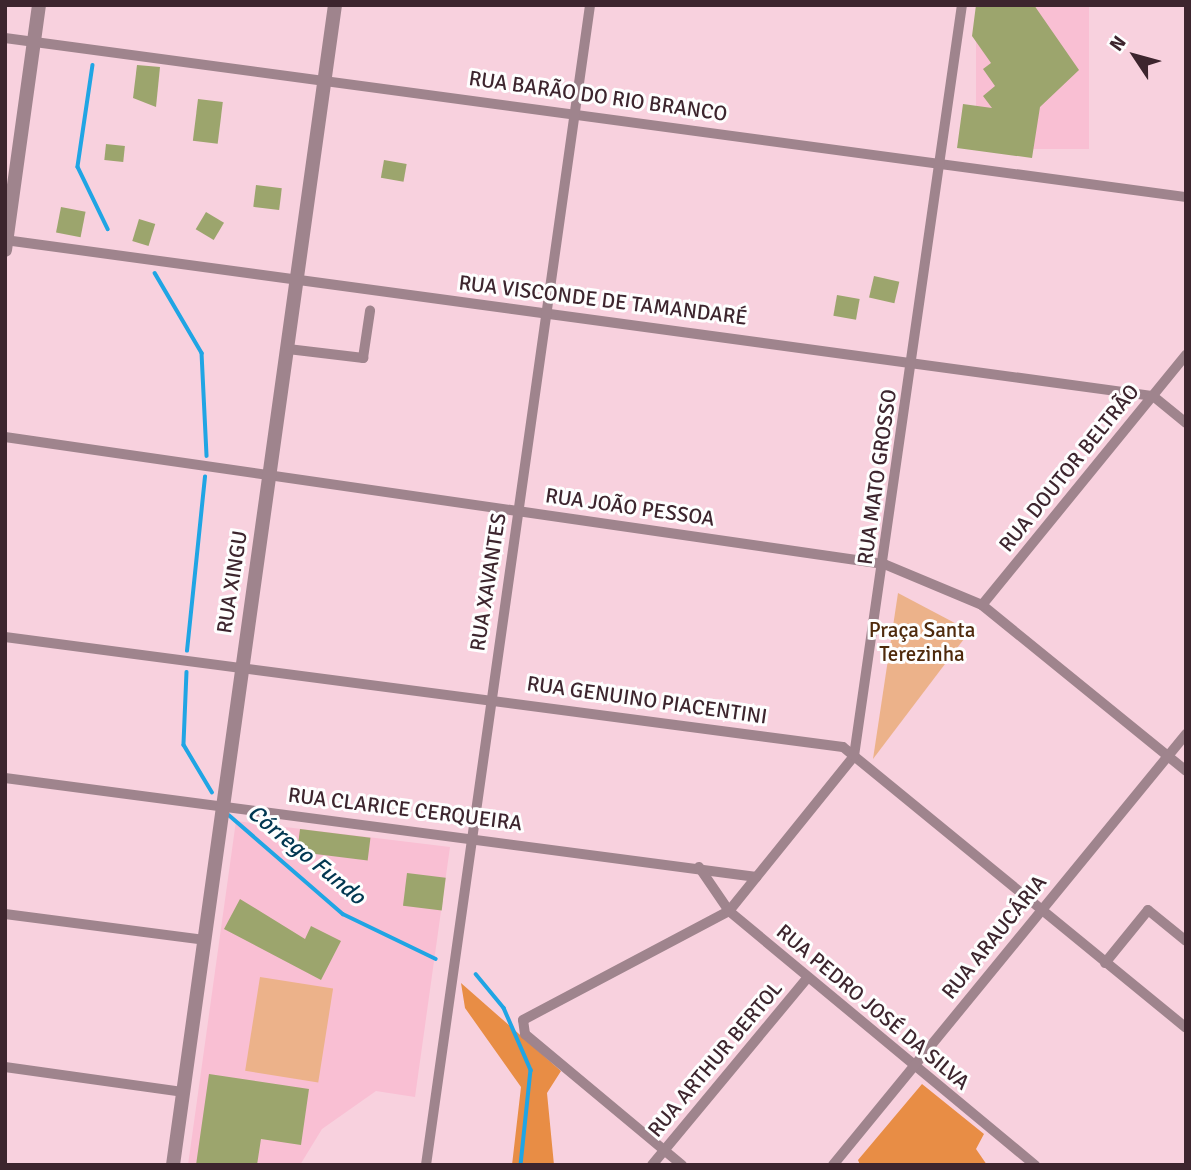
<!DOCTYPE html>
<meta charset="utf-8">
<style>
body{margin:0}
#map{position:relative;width:1191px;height:1170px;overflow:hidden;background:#f8d1de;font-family:Signika,sans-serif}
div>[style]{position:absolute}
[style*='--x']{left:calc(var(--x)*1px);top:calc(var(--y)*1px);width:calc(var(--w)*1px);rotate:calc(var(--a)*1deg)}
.built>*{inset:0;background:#f9bfd3;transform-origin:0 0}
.green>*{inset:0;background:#ecb28a;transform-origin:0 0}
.forest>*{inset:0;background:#e88d45}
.stream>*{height:3.5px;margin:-1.75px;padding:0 1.75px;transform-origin:1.75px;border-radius:1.75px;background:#20a5e4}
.building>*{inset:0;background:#9ca56d;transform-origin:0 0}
.minor>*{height:10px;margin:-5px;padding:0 5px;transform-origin:5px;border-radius:5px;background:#9f848d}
.tertiary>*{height:14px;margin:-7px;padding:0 7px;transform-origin:7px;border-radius:7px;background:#9f848d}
span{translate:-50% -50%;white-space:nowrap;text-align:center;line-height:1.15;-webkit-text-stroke:6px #fefefe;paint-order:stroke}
.street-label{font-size:21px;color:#3d252e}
.park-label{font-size:21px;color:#4f2a0c}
.water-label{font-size:23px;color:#013751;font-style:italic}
.frame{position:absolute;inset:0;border:7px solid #3d252e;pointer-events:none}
.north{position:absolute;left:1100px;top:21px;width:70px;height:70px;-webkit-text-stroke:5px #fefefe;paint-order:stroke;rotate:306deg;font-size:19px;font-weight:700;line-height:28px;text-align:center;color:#3d252e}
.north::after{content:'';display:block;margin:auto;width:24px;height:32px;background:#3d252e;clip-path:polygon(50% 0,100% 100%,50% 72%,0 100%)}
</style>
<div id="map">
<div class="built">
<div style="left:976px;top:5px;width:113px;height:144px"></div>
<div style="clip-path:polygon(236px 821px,450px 847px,415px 1097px,376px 1091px,322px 1129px,300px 1165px,188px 1165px)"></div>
</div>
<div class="green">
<div style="clip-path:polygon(898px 593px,970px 631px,873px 759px)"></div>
<div style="left:260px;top:977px;width:74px;height:95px;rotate:9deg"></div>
</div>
<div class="forest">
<div style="clip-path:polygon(461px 983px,561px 1071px,547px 1093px,554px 1165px,512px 1165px,521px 1087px,465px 1008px)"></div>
<div style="clip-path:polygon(922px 1084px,984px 1134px,976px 1149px,987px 1165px,860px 1165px,858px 1160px)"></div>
</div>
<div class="stream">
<div style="--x:93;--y:65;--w:103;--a:98.4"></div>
<div style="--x:78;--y:167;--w:69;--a:64.2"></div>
<div style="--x:155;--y:273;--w:93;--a:59.6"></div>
<div style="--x:202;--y:353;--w:103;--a:87.2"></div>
<div style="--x:187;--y:651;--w:175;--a:-84.1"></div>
<div style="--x:187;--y:672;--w:73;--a:92.4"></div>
<div style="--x:184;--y:745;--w:55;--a:59.2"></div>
<div style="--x:229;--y:815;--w:151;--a:41"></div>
<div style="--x:343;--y:914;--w:103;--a:25.8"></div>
<div style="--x:476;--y:974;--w:44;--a:50.5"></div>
<div style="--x:504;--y:1008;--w:68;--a:66.5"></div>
<div style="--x:531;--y:1070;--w:96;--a:96"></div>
</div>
<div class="building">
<div style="clip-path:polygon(976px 5px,1034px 5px,1079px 70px,1040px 107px,1032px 158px,957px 148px,963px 104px,992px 108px,983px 96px,995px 86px,983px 69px,991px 63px,972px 36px)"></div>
<div style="clip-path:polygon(137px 65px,160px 67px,156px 107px,133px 98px)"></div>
<div style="left:198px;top:99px;width:25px;height:42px;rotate:7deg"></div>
<div style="left:106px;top:144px;width:19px;height:16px;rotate:6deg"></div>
<div style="left:384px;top:160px;width:23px;height:18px;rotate:10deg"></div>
<div style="left:256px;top:185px;width:26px;height:22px;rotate:7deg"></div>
<div style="left:61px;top:207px;width:25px;height:26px;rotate:11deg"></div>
<div style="left:206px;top:212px;width:21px;height:20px;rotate:31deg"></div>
<div style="left:139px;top:219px;width:17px;height:23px;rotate:17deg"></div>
<div style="left:874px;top:276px;width:26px;height:22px;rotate:13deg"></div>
<div style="left:837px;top:295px;width:23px;height:21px;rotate:10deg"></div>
<div style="left:300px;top:829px;width:71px;height:23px;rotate:7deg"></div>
<div style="left:407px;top:873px;width:39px;height:33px;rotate:7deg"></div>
<div style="clip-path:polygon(240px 899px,305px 939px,311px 926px,341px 941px,321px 980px,224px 929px)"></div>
<div style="clip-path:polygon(209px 1074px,309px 1089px,301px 1145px,261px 1139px,257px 1165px,196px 1165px)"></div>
</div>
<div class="minor">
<div style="--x:5;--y:38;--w:1192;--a:7.67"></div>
<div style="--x:5;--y:240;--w:1159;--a:7.74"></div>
<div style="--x:1153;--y:396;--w:43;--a:39.3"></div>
<div style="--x:288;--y:349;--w:76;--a:6.8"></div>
<div style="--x:363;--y:358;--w:48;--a:-81.5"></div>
<div style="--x:5;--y:437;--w:888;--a:8.22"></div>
<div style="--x:884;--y:564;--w:106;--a:22.7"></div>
<div style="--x:982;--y:605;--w:263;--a:39.1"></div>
<div style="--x:982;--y:605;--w:323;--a:-50.8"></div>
<div style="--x:5;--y:637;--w:845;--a:7.48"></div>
<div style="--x:843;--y:747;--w:443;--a:39.3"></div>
<div style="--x:5;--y:778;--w:758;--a:7.5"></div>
<div style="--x:699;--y:867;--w:53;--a:55.7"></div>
<div style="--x:729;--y:911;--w:398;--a:39.7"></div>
<div style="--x:5;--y:914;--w:201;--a:7.4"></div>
<div style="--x:1105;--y:963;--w:68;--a:-50.9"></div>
<div style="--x:1148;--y:910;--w:49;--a:39.2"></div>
<div style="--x:5;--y:1067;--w:179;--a:8"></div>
<div style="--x:426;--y:1165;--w:1172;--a:-81.95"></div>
<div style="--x:652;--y:1165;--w:244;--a:-50.3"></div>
<div style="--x:682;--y:1165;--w:204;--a:-140.2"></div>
<div style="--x:525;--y:1034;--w:14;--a:-98"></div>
<div style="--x:523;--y:1020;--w:233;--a:-27.9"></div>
<div style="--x:729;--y:911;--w:199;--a:-51.1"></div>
<div style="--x:854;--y:756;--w:759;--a:-81.82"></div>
<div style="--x:833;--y:1165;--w:557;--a:-50.68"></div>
</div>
<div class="tertiary">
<div style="--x:5;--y:250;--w:247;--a:-82.1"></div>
<div style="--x:173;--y:1165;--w:1171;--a:-82.05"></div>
</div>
<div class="street-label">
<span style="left:598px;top:96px;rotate:8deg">RUA BARÃO DO RIO BRANCO</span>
<span style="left:603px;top:300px;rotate:7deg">RUA VISCONDE DE TAMANDARÉ</span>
<span style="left:1069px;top:468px;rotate:-51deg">RUA DOUTOR BELTRÃO</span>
<span style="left:877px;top:477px;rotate:-82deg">RUA MATO GROSSO</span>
<span style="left:630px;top:507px;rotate:8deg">RUA JOÃO PESSOA</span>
<span style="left:232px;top:582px;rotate:-81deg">RUA XINGU</span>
<span style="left:488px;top:582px;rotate:-81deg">RUA XAVANTES</span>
<span style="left:647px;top:700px;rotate:8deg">RUA GENUINO PIACENTINI</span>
<span style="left:405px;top:809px;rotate:7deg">RUA CLARICE CERQUEIRA</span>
<span style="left:994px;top:937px;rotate:-51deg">RUA ARAUCÁRIA</span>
<span style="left:873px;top:1007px;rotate:40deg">RUA PEDRO JOSÉ DA SILVA</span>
<span style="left:715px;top:1059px;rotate:-50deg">RUA ARTHUR BERTOL</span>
</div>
<div class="park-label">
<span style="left:922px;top:642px">Praça Santa<br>Terezinha</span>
</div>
<div class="water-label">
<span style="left:306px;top:855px;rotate:39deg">Córrego Fundo</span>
</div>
<div class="frame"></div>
<div class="north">N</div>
</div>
